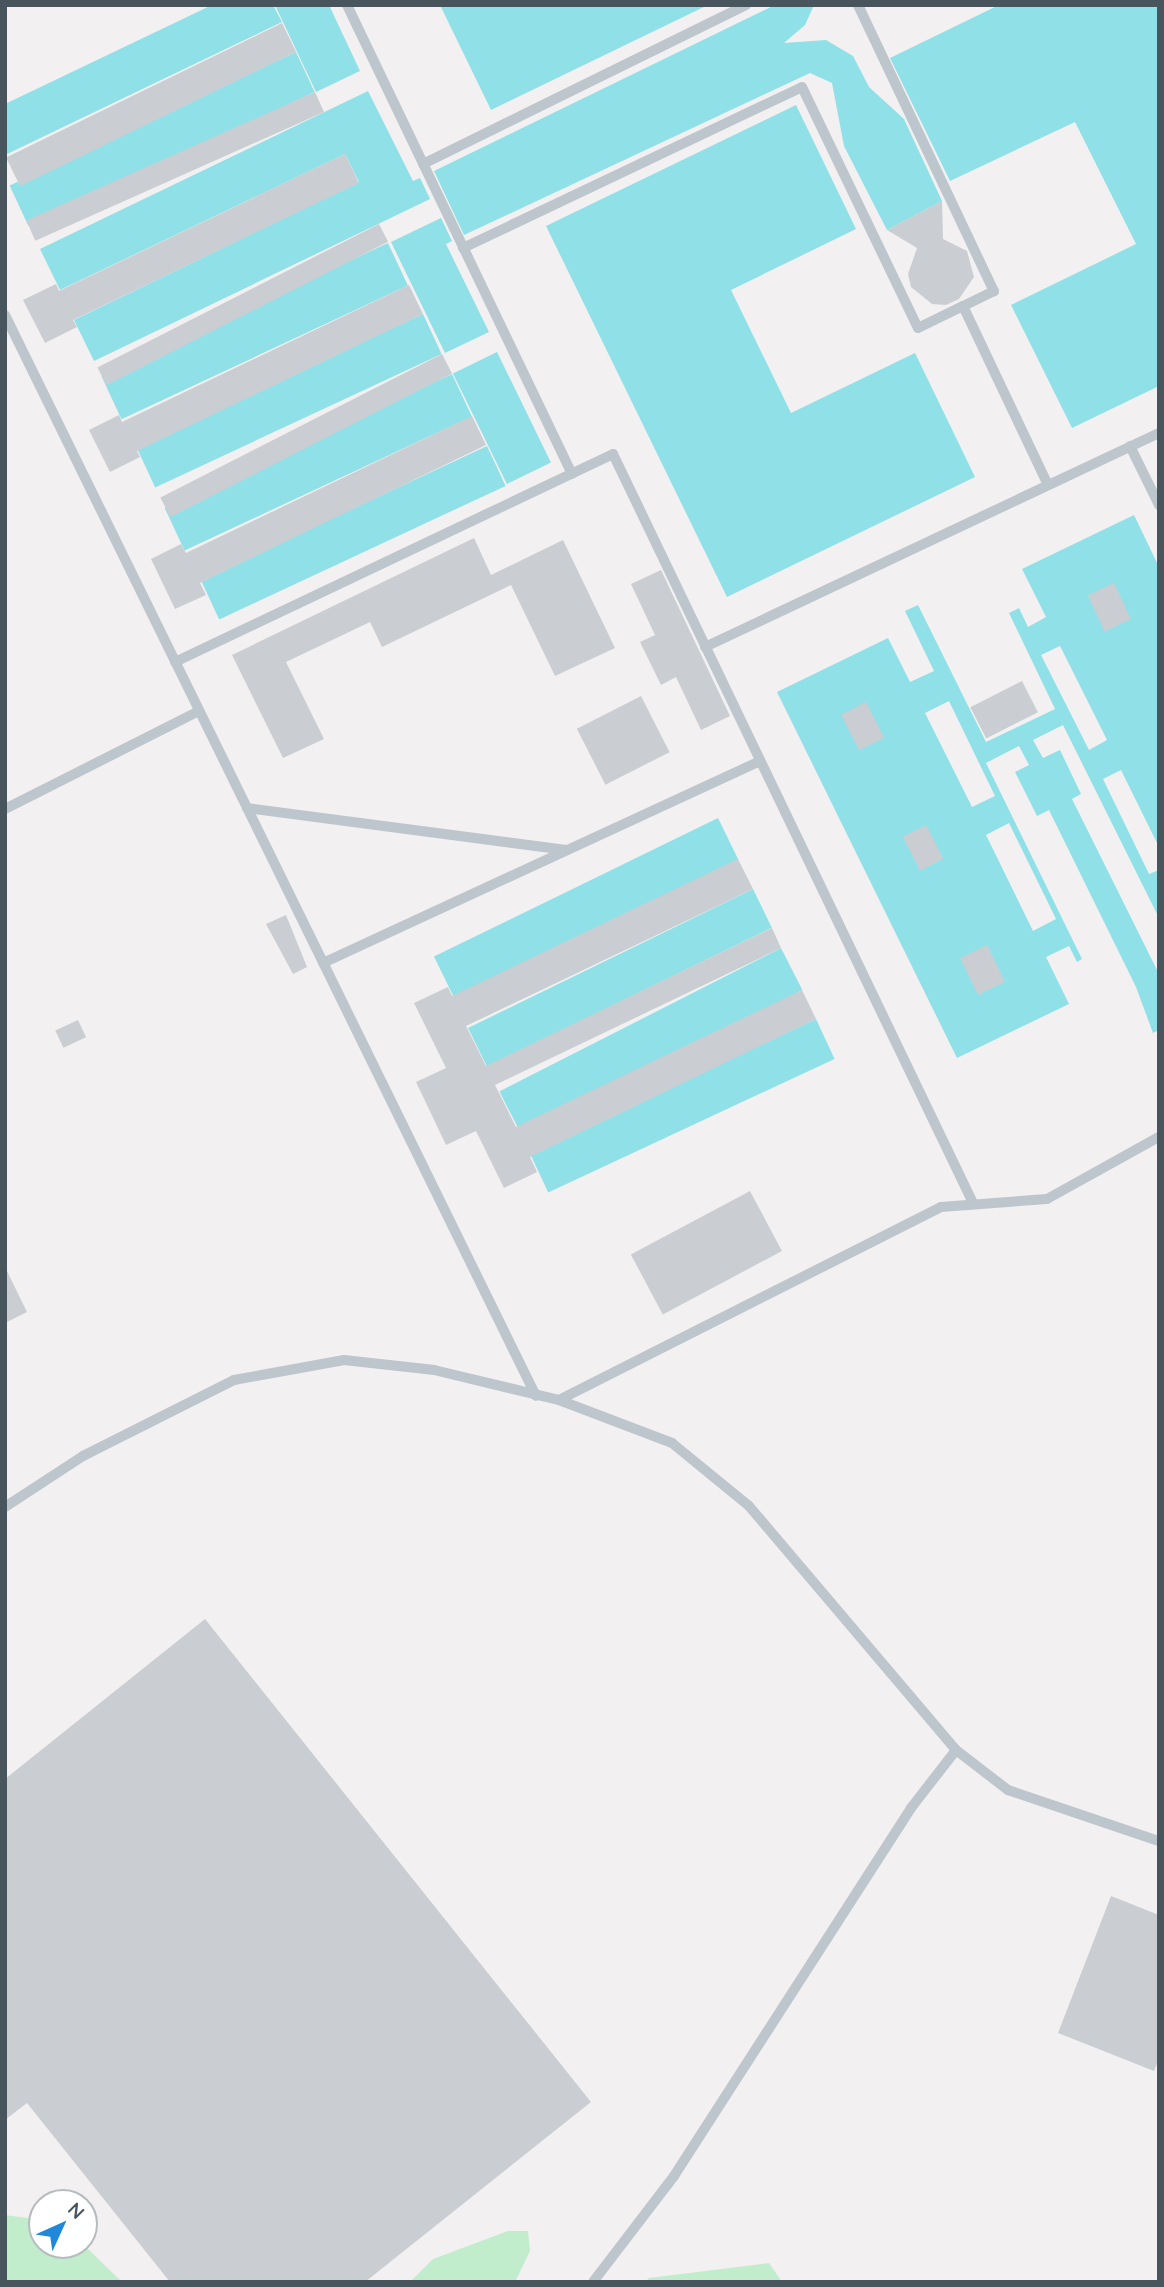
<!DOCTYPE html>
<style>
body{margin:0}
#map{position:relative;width:1164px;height:2287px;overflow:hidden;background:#f2f0f0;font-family:Quicksand,sans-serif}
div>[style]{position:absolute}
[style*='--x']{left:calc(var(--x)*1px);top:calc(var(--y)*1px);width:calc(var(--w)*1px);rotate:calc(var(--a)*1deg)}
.green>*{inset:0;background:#c1edcd}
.water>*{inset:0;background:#90e0e8;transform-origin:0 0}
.building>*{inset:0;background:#caced2;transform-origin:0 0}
.lane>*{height:10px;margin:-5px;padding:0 5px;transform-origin:5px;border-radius:5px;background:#bcc6cc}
span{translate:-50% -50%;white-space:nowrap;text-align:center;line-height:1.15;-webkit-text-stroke:7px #fff;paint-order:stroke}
.frame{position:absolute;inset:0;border:7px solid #49555d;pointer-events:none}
.north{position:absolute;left:28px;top:2189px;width:70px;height:70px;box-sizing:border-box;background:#fff;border:2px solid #b6bbbe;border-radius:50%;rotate:45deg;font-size:19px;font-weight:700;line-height:28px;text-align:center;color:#49555d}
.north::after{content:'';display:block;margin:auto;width:24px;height:32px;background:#2187db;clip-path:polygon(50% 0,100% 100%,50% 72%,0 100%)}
</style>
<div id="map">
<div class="green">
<div style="clip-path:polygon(5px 2215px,42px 2220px,42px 2245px,84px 2245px,122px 2282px,5px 2282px)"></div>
<div style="clip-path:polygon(508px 2231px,528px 2231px,530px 2251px,515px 2282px,410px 2282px,433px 2259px)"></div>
<div style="clip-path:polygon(769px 2263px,782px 2282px,645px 2282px,649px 2278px)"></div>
</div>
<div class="water">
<div style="clip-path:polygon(212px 5px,273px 5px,282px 22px,5px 155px,5px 104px)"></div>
<div style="clip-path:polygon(275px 5px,329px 5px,360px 71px,316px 92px)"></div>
<div style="clip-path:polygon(440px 5px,708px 5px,491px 110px)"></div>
<div style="clip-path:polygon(775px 5px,814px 5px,805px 25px,784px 43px,826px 40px,853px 56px,869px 87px,904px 119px,942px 201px,887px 230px,844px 146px,832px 83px,810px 73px,464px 235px,434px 171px)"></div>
<div style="clip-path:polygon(999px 5px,1159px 5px,1159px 386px,1072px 428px,1011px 305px,1136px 244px,1075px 122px,950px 181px,890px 58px)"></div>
<div style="left:296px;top:52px;width:44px;height:316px;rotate:65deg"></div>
<div style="clip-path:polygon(368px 91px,413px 181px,420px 178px,430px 199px,94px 361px,74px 320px,359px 182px,345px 154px,60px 290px,40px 249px)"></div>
<div style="clip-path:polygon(796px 105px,856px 229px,731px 290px,791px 413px,915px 353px,975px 477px,727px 597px,546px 226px)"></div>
<div style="clip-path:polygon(441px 218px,452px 241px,446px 244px,489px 332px,445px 353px,391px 242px)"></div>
<div style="left:388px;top:243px;width:47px;height:316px;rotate:65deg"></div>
<div style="left:423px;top:314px;width:44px;height:316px;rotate:65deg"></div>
<div style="left:497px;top:352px;width:123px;height:49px;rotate:64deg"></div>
<div style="left:452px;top:374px;width:47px;height:317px;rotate:65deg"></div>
<div style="left:487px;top:446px;width:44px;height:316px;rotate:65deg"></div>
<div style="clip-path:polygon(evenodd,1134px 515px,1159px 567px,1159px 847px,1121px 770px,1103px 779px,1149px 874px,1159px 870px,1159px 918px,1063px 725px,1033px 740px,1043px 758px,1060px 750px,1081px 794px,1072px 799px,1159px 974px,1159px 1030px,1153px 1033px,1136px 987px,1049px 810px,1037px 816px,1015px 772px,1029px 765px,1019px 746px,986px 763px,1082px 959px,1077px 962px,1069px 946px,1046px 957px,1069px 1004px,957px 1058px,777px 692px,888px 638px,910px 682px,934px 671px,905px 611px,918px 605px,986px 742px,1055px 709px,1009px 613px,1019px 608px,1028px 627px,1046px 617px,1022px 569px,1134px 515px,1060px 646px,1107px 740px,1089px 750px,1041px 655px,1060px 646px,1134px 515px,949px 701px,995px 796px,972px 807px,925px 713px,949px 701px,1134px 515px,1009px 823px,1056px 919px,1033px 931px,986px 835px,1009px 823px)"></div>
<div style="left:718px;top:818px;width:46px;height:316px;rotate:64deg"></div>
<div style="left:753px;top:889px;width:43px;height:317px;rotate:64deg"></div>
<div style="left:781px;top:948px;width:47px;height:316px;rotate:63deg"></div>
<div style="left:816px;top:1019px;width:44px;height:316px;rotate:65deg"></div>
</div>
<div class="building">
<div style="left:282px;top:23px;width:32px;height:307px;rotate:64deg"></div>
<div style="left:315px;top:92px;width:22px;height:316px;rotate:66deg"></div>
<div style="clip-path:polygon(345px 154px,359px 183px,73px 320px,77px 327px,45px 343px,23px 300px,56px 284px,59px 291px)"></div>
<div style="clip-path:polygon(942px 201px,943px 239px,967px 251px,974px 277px,959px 299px,946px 305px,932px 304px,911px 287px,908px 274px,917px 248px,887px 230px)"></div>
<div style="left:379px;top:224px;width:20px;height:316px;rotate:63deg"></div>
<div style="clip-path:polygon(409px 285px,423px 314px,137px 451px,140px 457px,110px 472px,89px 430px,119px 415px,122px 422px)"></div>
<div style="left:442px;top:354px;width:22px;height:316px;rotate:63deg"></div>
<div style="clip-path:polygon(472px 416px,486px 445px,200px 583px,206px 595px,175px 609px,151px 559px,181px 544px,186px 553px)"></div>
<div style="clip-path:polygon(474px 538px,491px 575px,563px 540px,615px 648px,555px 676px,511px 585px,382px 647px,370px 622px,286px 662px,324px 739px,283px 758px,232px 655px)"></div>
<div style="clip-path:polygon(661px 570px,730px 716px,701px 730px,676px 677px,661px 685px,640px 642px,655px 635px,631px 584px)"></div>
<div style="left:1114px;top:583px;width:40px;height:29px;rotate:65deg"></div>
<div style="left:1022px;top:681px;width:35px;height:58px;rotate:63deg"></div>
<div style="left:641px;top:696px;width:63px;height:72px;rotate:63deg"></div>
<div style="left:866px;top:702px;width:40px;height:28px;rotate:63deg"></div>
<div style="left:926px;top:825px;width:38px;height:26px;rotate:63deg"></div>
<div style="clip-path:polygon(738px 859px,753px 889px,466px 1026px,486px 1066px,772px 928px,781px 948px,495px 1085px,516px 1127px,802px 990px,816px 1019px,530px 1157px,537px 1172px,504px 1188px,476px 1131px,446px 1145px,416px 1082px,446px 1068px,414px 1003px,448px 987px,452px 996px)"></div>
<div style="clip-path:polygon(286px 915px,307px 967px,293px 974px,266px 924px)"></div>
<div style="left:987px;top:945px;width:41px;height:30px;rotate:64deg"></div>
<div style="left:78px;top:1020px;width:19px;height:25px;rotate:65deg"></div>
<div style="left:750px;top:1191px;width:68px;height:135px;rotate:62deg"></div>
<div style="clip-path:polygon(5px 1267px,27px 1312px,5px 1323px)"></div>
<div style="clip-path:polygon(205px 1619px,591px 2102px,365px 2282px,170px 2282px,27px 2103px,5px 2120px,5px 1779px)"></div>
<div style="clip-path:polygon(1111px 1896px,1159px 1915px,1159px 2059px,1154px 2071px,1058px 2033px)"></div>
</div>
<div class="lane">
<div style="--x:347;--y:5;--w:520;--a:64.37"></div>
<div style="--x:858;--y:5;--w:317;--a:64.6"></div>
<div style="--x:994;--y:291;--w:34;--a:154"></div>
<div style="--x:963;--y:306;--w:198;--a:64.6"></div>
<div style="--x:423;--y:164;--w:360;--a:-26.2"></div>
<div style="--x:463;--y:248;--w:375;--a:-25.4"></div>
<div style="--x:802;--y:87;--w:267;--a:64.3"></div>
<div style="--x:918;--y:328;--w:50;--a:-26.1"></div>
<div style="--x:5;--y:315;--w:1204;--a:63.84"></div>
<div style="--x:1130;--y:446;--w:66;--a:63.8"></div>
<div style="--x:705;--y:647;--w:502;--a:-25.24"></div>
<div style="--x:175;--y:662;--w:485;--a:-25.4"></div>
<div style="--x:613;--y:454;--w:829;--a:64.33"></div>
<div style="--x:247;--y:808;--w:322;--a:7.5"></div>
<div style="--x:5;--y:809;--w:217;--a:-26.8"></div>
<div style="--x:323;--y:963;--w:481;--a:-24.8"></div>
<div style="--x:559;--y:1400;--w:428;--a:-26.8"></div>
<div style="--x:941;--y:1207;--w:106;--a:-4.3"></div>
<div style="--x:1047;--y:1199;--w:128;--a:-29"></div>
<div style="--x:5;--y:1507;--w:93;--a:-33.2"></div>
<div style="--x:83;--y:1456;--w:169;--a:-26.7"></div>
<div style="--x:234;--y:1380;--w:112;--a:-10.3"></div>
<div style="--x:344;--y:1360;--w:91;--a:6.3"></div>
<div style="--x:434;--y:1370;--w:129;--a:13.5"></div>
<div style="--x:559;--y:1400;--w:121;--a:20.8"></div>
<div style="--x:672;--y:1443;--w:99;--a:39.3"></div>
<div style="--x:749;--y:1506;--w:320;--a:49.7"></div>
<div style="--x:956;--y:1750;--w:66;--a:37.6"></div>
<div style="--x:1008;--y:1790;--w:159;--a:18.7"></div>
<div style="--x:593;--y:2282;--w:133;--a:-52.6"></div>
<div style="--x:674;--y:2176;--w:438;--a:-57.2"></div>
<div style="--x:911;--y:1808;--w:73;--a:-52.2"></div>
</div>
<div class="frame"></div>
<div class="north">N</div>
</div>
